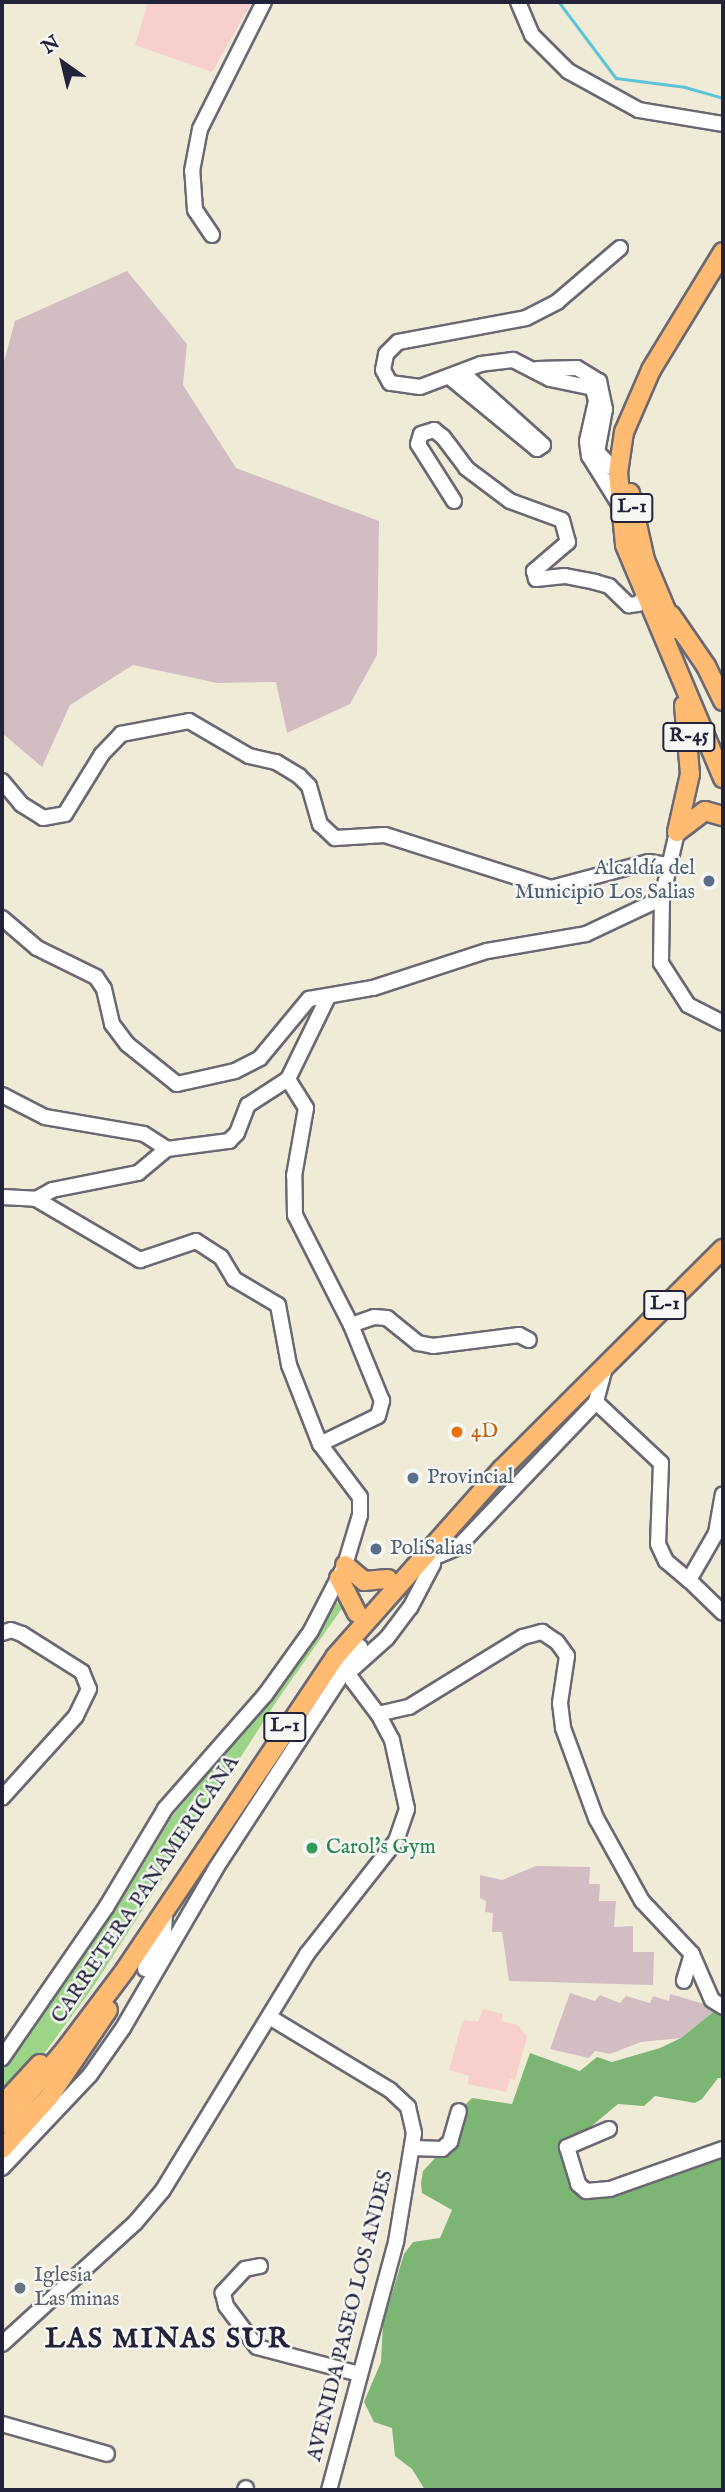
<!DOCTYPE html>
<meta charset="utf-8">
<style>
body{margin:0}
#map{position:relative;width:725px;height:2492px;overflow:hidden;background:#f0ebd7;font-family:"IM FELL English",serif}
div>[style]{position:absolute}
[style*='--x']{left:calc(var(--x)*1px);top:calc(var(--y)*1px);width:calc(var(--w)*1px);rotate:calc(var(--a)*1deg)}
.built>*{inset:0;background:#f7d0cb}
.industrial>*{inset:0;background:#d2bec2}
.green>*{inset:0;background:#9cd588}
.forest>*{inset:0;background:#7db674}
.stream>*{height:2.5px;margin:-1.25px;padding:0 1.25px;transform-origin:1.25px;border-radius:1.25px;background:#5bc4d7}
.roads{filter:drop-shadow(2px 0 #6a6872) drop-shadow(-2px 0 #6a6872) drop-shadow(0 2px #6a6872) drop-shadow(0 -2px #6a6872)}
.minor>*{height:14px;margin:-7px;padding:0 7px;transform-origin:7px;border-radius:7px;background:#fff}
.major>*{height:18px;margin:-9px;padding:0 9px;transform-origin:9px;border-radius:9px;background:#ffbb71}
.dots>*{width:19px;height:19px;translate:-50% -50%;box-sizing:border-box;border:4px solid #f6f6f2;border-radius:50%}
span{translate:-50% -50%;white-space:nowrap;text-align:center;line-height:1.15;-webkit-text-stroke:5px #f6f6f2;paint-order:stroke}
.shield-label span{padding:2px 5px;background:#f6f6f2;border:2px solid;border-radius:5px;-webkit-text-stroke-width:0}
.shield-label{font-size:19px;color:#22223b;font-weight:700}
.service-label{font-size:21px;color:#4e5e75}
.right{translate:-100% -50%;text-align:right}
.left{translate:0 -50%;text-align:left}
.food-label{font-size:21px;color:#c56008}
.leisure-label{font-size:21px;color:#27864d}
.street-label{font-size:21px;color:#22223b}
.worship-label{font-size:21px;color:#5b616d}
.district-label{font-size:28px;color:#22223b;font-weight:700;letter-spacing:2px}
.frame{position:absolute;inset:0;border:4px solid #22223b;pointer-events:none}
.north{position:absolute;left:28px;top:28px;width:70px;height:70px;-webkit-text-stroke:5px #f6f6f2;paint-order:stroke;rotate:326deg;font-size:19px;font-weight:700;line-height:28px;text-align:center;color:#22223b}
.north::after{content:'';display:block;margin:auto;width:24px;height:32px;background:#22223b;clip-path:polygon(50% 0,100% 100%,50% 72%,0 100%)}
</style>
<div id="map">
<div class="built">
<div style="clip-path:polygon(148px 2px,252px 2px,212px 72px,135px 45px)"></div>
<div style="clip-path:polygon(483px 2009px,503px 2014px,501px 2021px,518px 2025px,527px 2037px,515px 2080px,510px 2079px,506px 2092px,467px 2084px,469px 2076px,449px 2070px,461px 2026px,465px 2020px,478px 2022px)"></div>
</div>
<div class="industrial">
<div style="clip-path:polygon(127px 271px,187px 344px,183px 385px,236px 468px,379px 521px,377px 655px,350px 704px,287px 733px,276px 682px,217px 683px,133px 665px,70px 705px,42px 767px,2px 733px,2px 369px,15px 321px)"></div>
<div style="clip-path:polygon(536px 1866px,590px 1867px,589px 1884px,600px 1884px,599px 1901px,616px 1901px,614px 1927px,633px 1926px,633px 1952px,654px 1952px,653px 1985px,509px 1981px,502px 1932px,492px 1932px,493px 1913px,485px 1912px,486px 1901px,480px 1898px,480px 1875px,502px 1880px)"></div>
<div style="clip-path:polygon(570px 1993px,595px 2001px,600px 1995px,620px 2003px,626px 1996px,650px 2003px,653px 1996px,669px 2001px,670px 1994px,718px 2008px,681px 2038px,641px 2042px,610px 2054px,595px 2051px,589px 2058px,550px 2049px)"></div>
</div>
<div class="green">
<div style="clip-path:polygon(337px 1602px,343px 1607px,278px 1699px,93px 1987px,46px 2051px,2px 2097px,2px 2065px,123px 1898px,171px 1818px,270px 1699px)"></div>
</div>
<div class="forest">
<div style="clip-path:polygon(718px 2008px,723px 2010px,723px 2078px,718px 2078px,702px 2099px,695px 2103px,655px 2096px,644px 2106px,618px 2104px,569px 2145px,586px 2191px,723px 2149px,723px 2490px,425px 2490px,412px 2469px,395px 2456px,392px 2428px,374px 2422px,364px 2402px,381px 2362px,383px 2323px,404px 2254px,413px 2242px,440px 2238px,452px 2210px,422px 2193px,421px 2183px,423px 2171px,450px 2142px,459px 2111px,472px 2098px,512px 2104px,530px 2053px,580px 2071px,597px 2057px,612px 2062px,660px 2048px,681px 2038px)"></div>
</div>
<div class="stream">
<div style="--x:559;--y:2;--w:95;--a:53.1"></div>
<div style="--x:616;--y:78;--w:70;--a:7.4"></div>
<div style="--x:685;--y:87;--w:40;--a:16"></div>
</div>
<div class="roads">
<div class="minor">
<div style="--x:518;--y:2;--w:36;--a:67"></div>
<div style="--x:532;--y:35;--w:51;--a:45"></div>
<div style="--x:568;--y:71;--w:81;--a:28.8"></div>
<div style="--x:639;--y:110;--w:85;--a:9.5"></div>
<div style="--x:212;--y:235;--w:30;--a:-124"></div>
<div style="--x:195;--y:210;--w:39;--a:-94"></div>
<div style="--x:192;--y:171;--w:43;--a:-79.2"></div>
<div style="--x:200;--y:129;--w:142;--a:-63.3"></div>
<div style="--x:537;--y:369;--w:40;--a:-1.4"></div>
<div style="--x:577;--y:368;--w:26;--a:31"></div>
<div style="--x:599;--y:381;--w:29;--a:78"></div>
<div style="--x:605;--y:409;--w:44;--a:100.5"></div>
<div style="--x:597;--y:452;--w:30;--a:45"></div>
<div style="--x:452;--y:379;--w:110;--a:39.5"></div>
<div style="--x:537;--y:449;--w:7;--a:-34"></div>
<div style="--x:543;--y:445;--w:106;--a:-138.1"></div>
<div style="--x:454;--y:501;--w:67;--a:-122.3"></div>
<div style="--x:418;--y:444;--w:10;--a:-73"></div>
<div style="--x:421;--y:434;--w:14;--a:-17"></div>
<div style="--x:434;--y:430;--w:11;--a:38"></div>
<div style="--x:443;--y:437;--w:39;--a:53"></div>
<div style="--x:466;--y:468;--w:55;--a:36.9"></div>
<div style="--x:510;--y:501;--w:55;--a:20.1"></div>
<div style="--x:562;--y:520;--w:23;--a:75"></div>
<div style="--x:568;--y:542;--w:45;--a:139.5"></div>
<div style="--x:534;--y:571;--w:8;--a:76"></div>
<div style="--x:536;--y:579;--w:29;--a:-6"></div>
<div style="--x:565;--y:576;--w:31;--a:11"></div>
<div style="--x:595;--y:582;--w:15;--a:16"></div>
<div style="--x:609;--y:586;--w:28;--a:44"></div>
<div style="--x:629;--y:605;--w:9;--a:-6"></div>
<div style="--x:638;--y:604;--w:11;--a:-49"></div>
<div style="--x:619;--y:504;--w:57;--a:-122"></div>
<div style="--x:589;--y:456;--w:15;--a:-98"></div>
<div style="--x:587;--y:441;--w:41;--a:-77.3"></div>
<div style="--x:596;--y:401;--w:13;--a:-103"></div>
<div style="--x:593;--y:388;--w:44;--a:-168.2"></div>
<div style="--x:550;--y:379;--w:42;--a:-152.8"></div>
<div style="--x:513;--y:360;--w:32;--a:173"></div>
<div style="--x:481;--y:364;--w:65;--a:159.3"></div>
<div style="--x:420;--y:387;--w:30;--a:-172"></div>
<div style="--x:390;--y:383;--w:15;--a:-118"></div>
<div style="--x:383;--y:370;--w:16;--a:-79"></div>
<div style="--x:386;--y:354;--w:17;--a:-45"></div>
<div style="--x:398;--y:342;--w:130;--a:-10.6"></div>
<div style="--x:526;--y:318;--w:35;--a:-27"></div>
<div style="--x:557;--y:302;--w:83;--a:-40.6"></div>
<div style="--x:2;--y:781;--w:30;--a:50"></div>
<div style="--x:21;--y:804;--w:26;--a:32"></div>
<div style="--x:43;--y:818;--w:22;--a:-10"></div>
<div style="--x:65;--y:814;--w:70;--a:-58.3"></div>
<div style="--x:102;--y:754;--w:28;--a:-46"></div>
<div style="--x:121;--y:734;--w:69;--a:-10.8"></div>
<div style="--x:189;--y:721;--w:69;--a:30.3"></div>
<div style="--x:249;--y:756;--w:28;--a:13"></div>
<div style="--x:276;--y:762;--w:27;--a:31"></div>
<div style="--x:299;--y:776;--w:14;--a:45"></div>
<div style="--x:309;--y:786;--w:40;--a:74"></div>
<div style="--x:320;--y:824;--w:21;--a:43"></div>
<div style="--x:335;--y:838;--w:50;--a:-3.4"></div>
<div style="--x:385;--y:835;--w:174;--a:17.7"></div>
<div style="--x:551;--y:888;--w:101;--a:-14.9"></div>
<div style="--x:649;--y:862;--w:20;--a:9"></div>
<div style="--x:677;--y:832;--w:68;--a:102.8"></div>
<div style="--x:662;--y:898;--w:65;--a:90.9"></div>
<div style="--x:661;--y:963;--w:50;--a:57.3"></div>
<div style="--x:688;--y:1005;--w:39;--a:27"></div>
<div style="--x:2;--y:918;--w:46;--a:40.6"></div>
<div style="--x:37;--y:948;--w:66;--a:26.2"></div>
<div style="--x:96;--y:977;--w:14;--a:56"></div>
<div style="--x:104;--y:989;--w:36;--a:77"></div>
<div style="--x:112;--y:1024;--w:25;--a:53"></div>
<div style="--x:127;--y:1044;--w:64;--a:38.7"></div>
<div style="--x:177;--y:1084;--w:59;--a:-12.6"></div>
<div style="--x:235;--y:1071;--w:28;--a:-27"></div>
<div style="--x:260;--y:1058;--w:77;--a:-50.3"></div>
<div style="--x:309;--y:999;--w:65;--a:-9.8"></div>
<div style="--x:373;--y:988;--w:120;--a:-18"></div>
<div style="--x:487;--y:951;--w:100;--a:-9.7"></div>
<div style="--x:586;--y:934;--w:84;--a:-25.3"></div>
<div style="--x:2;--y:1095;--w:48;--a:27.1"></div>
<div style="--x:45;--y:1117;--w:100;--a:9.7"></div>
<div style="--x:144;--y:1134;--w:27;--a:33"></div>
<div style="--x:167;--y:1149;--w:63;--a:-7.4"></div>
<div style="--x:229;--y:1141;--w:11;--a:-45"></div>
<div style="--x:237;--y:1133;--w:30;--a:-69"></div>
<div style="--x:248;--y:1105;--w:48;--a:-33"></div>
<div style="--x:2;--y:1197;--w:34;--a:3"></div>
<div style="--x:36;--y:1199;--w:121;--a:30.4"></div>
<div style="--x:140;--y:1260;--w:59;--a:-18.7"></div>
<div style="--x:196;--y:1241;--w:30;--a:33"></div>
<div style="--x:221;--y:1257;--w:26;--a:59"></div>
<div style="--x:234;--y:1279;--w:51;--a:30.6"></div>
<div style="--x:278;--y:1305;--w:61;--a:79.6"></div>
<div style="--x:289;--y:1365;--w:85;--a:68.6"></div>
<div style="--x:320;--y:1444;--w:66;--a:53"></div>
<div style="--x:360;--y:1497;--w:18;--a:90"></div>
<div style="--x:360;--y:1515;--w:52;--a:106.7"></div>
<div style="--x:345;--y:1565;--w:74;--a:117.3"></div>
<div style="--x:311;--y:1631;--w:79;--a:125.7"></div>
<div style="--x:265;--y:1695;--w:152;--a:131.3"></div>
<div style="--x:165;--y:1809;--w:113;--a:120.9"></div>
<div style="--x:107;--y:1906;--w:185;--a:124.6"></div>
<div style="--x:36;--y:1199;--w:18;--a:-29"></div>
<div style="--x:52;--y:1190;--w:88;--a:-11.2"></div>
<div style="--x:138;--y:1173;--w:38;--a:-40"></div>
<div style="--x:351;--y:1325;--w:24;--a:-19"></div>
<div style="--x:374;--y:1317;--w:13;--a:4"></div>
<div style="--x:387;--y:1318;--w:40;--a:39"></div>
<div style="--x:418;--y:1343;--w:15;--a:11"></div>
<div style="--x:433;--y:1346;--w:87;--a:-7.3"></div>
<div style="--x:519;--y:1335;--w:11;--a:27"></div>
<div style="--x:606;--y:1364;--w:39;--a:105"></div>
<div style="--x:596;--y:1402;--w:89;--a:43.2"></div>
<div style="--x:661;--y:1463;--w:81;--a:92.1"></div>
<div style="--x:658;--y:1544;--w:19;--a:65"></div>
<div style="--x:666;--y:1561;--w:30;--a:40"></div>
<div style="--x:689;--y:1580;--w:54;--a:-60.1"></div>
<div style="--x:716;--y:1533;--w:39;--a:-80"></div>
<div style="--x:320;--y:1444;--w:64;--a:-25.8"></div>
<div style="--x:378;--y:1416;--w:16;--a:-75"></div>
<div style="--x:382;--y:1401;--w:82;--a:-112.2"></div>
<div style="--x:351;--y:1325;--w:123;--a:-117"></div>
<div style="--x:295;--y:1215;--w:39;--a:-91"></div>
<div style="--x:294;--y:1176;--w:69;--a:-80"></div>
<div style="--x:306;--y:1108;--w:34;--a:-122"></div>
<div style="--x:288;--y:1079;--w:91;--a:-64"></div>
<div style="--x:435;--y:1557;--w:25;--a:-23"></div>
<div style="--x:458;--y:1547;--w:200;--a:-46.4"></div>
<div style="--x:689;--y:1580;--w:47;--a:44.1"></div>
<div style="--x:2;--y:1633;--w:9;--a:-18"></div>
<div style="--x:11;--y:1630;--w:12;--a:20"></div>
<div style="--x:22;--y:1634;--w:71;--a:32.3"></div>
<div style="--x:82;--y:1672;--w:18;--a:68"></div>
<div style="--x:89;--y:1689;--w:30;--a:116"></div>
<div style="--x:76;--y:1716;--w:110;--a:132.1"></div>
<div style="--x:335;--y:1657;--w:71;--a:53"></div>
<div style="--x:378;--y:1714;--w:32;--a:-13"></div>
<div style="--x:409;--y:1707;--w:134;--a:-31.6"></div>
<div style="--x:523;--y:1637;--w:20;--a:-15"></div>
<div style="--x:542;--y:1632;--w:18;--a:34"></div>
<div style="--x:557;--y:1642;--w:17;--a:54"></div>
<div style="--x:567;--y:1656;--w:48;--a:98.5"></div>
<div style="--x:560;--y:1703;--w:25;--a:83"></div>
<div style="--x:563;--y:1728;--w:96;--a:69.9"></div>
<div style="--x:596;--y:1818;--w:95;--a:61"></div>
<div style="--x:642;--y:1901;--w:73;--a:46.7"></div>
<div style="--x:692;--y:1954;--w:28;--a:107"></div>
<div style="--x:349;--y:1672;--w:51;--a:-41.8"></div>
<div style="--x:387;--y:1638;--w:38;--a:-53"></div>
<div style="--x:410;--y:1608;--w:50;--a:-62.4"></div>
<div style="--x:433;--y:1564;--w:15;--a:-94"></div>
<div style="--x:692;--y:1954;--w:50;--a:66.5"></div>
<div style="--x:712;--y:2000;--w:13;--a:32"></div>
<div style="--x:145;--y:1969;--w:42;--a:-62.8"></div>
<div style="--x:164;--y:1932;--w:22;--a:-87"></div>
<div style="--x:271;--y:2018;--w:139;--a:31.2"></div>
<div style="--x:390;--y:2090;--w:25;--a:43"></div>
<div style="--x:408;--y:2107;--w:27;--a:77"></div>
<div style="--x:414;--y:2133;--w:110;--a:99.4"></div>
<div style="--x:396;--y:2242;--w:257;--a:105.1"></div>
<div style="--x:609;--y:2129;--w:46;--a:156.8"></div>
<div style="--x:567;--y:2147;--w:39;--a:73"></div>
<div style="--x:578;--y:2184;--w:11;--a:41"></div>
<div style="--x:586;--y:2191;--w:24;--a:-5"></div>
<div style="--x:610;--y:2189;--w:120;--a:-19.5"></div>
<div style="--x:413;--y:2148;--w:29;--a:2"></div>
<div style="--x:442;--y:2149;--w:11;--a:-41"></div>
<div style="--x:450;--y:2142;--w:32;--a:-74"></div>
<div style="--x:2;--y:2168;--w:128;--a:-46.6"></div>
<div style="--x:90;--y:2075;--w:57;--a:-54.9"></div>
<div style="--x:123;--y:2028;--w:185;--a:-59.8"></div>
<div style="--x:216;--y:1868;--w:264;--a:-56.9"></div>
<div style="--x:260;--y:2266;--w:15;--a:169"></div>
<div style="--x:245;--y:2269;--w:33;--a:133"></div>
<div style="--x:223;--y:2293;--w:13;--a:77"></div>
<div style="--x:226;--y:2306;--w:51;--a:52.9"></div>
<div style="--x:257;--y:2347;--w:106;--a:14.8"></div>
<div style="--x:2;--y:2344;--w:180;--a:-42.3"></div>
<div style="--x:135;--y:2223;--w:43;--a:-49.7"></div>
<div style="--x:163;--y:2190;--w:276;--a:-58.6"></div>
<div style="--x:307;--y:1954;--w:144;--a:-51.8"></div>
<div style="--x:396;--y:1841;--w:34;--a:-71"></div>
<div style="--x:407;--y:1809;--w:71;--a:-102.3"></div>
<div style="--x:392;--y:1740;--w:30;--a:-118"></div>
<div style="--x:2;--y:2424;--w:109;--a:15.9"></div>
<div style="--x:245;--y:2490;--w:2;--a:-63"></div>
</div>
<div class="major">
<div style="--x:723;--y:252;--w:138;--a:121.4"></div>
<div style="--x:651;--y:370;--w:68;--a:113.5"></div>
<div style="--x:624;--y:432;--w:41;--a:98.3"></div>
<div style="--x:618;--y:473;--w:72;--a:84.4"></div>
<div style="--x:625;--y:545;--w:253;--a:67.2"></div>
<div style="--x:630;--y:493;--w:69;--a:77.4"></div>
<div style="--x:645;--y:560;--w:75;--a:67.2"></div>
<div style="--x:671;--y:615;--w:62;--a:55.5"></div>
<div style="--x:706;--y:666;--w:39;--a:64"></div>
<div style="--x:677;--y:832;--w:59;--a:-77.4"></div>
<div style="--x:690;--y:774;--w:69;--a:-95"></div>
<div style="--x:677;--y:832;--w:35;--a:-37"></div>
<div style="--x:705;--y:811;--w:19;--a:16"></div>
<div style="--x:345;--y:1565;--w:25;--a:40"></div>
<div style="--x:364;--y:1581;--w:24;--a:-5"></div>
<div style="--x:339;--y:1578;--w:39;--a:63"></div>
<div style="--x:2;--y:2105;--w:56;--a:-47.2"></div>
<div style="--x:2;--y:2124;--w:97;--a:-49.6"></div>
<div style="--x:65;--y:2050;--w:100;--a:-53.1"></div>
<div style="--x:125;--y:1970;--w:377;--a:-56.1"></div>
<div style="--x:335;--y:1657;--w:251;--a:-48.4"></div>
<div style="--x:502;--y:1469;--w:312;--a:-44.9"></div>
<div style="--x:2;--y:2149;--w:70;--a:-47.9"></div>
<div style="--x:49;--y:2097;--w:105;--a:-55.9"></div>
</div>
</div>
<div class="dots">
<div style="left:709px;top:881px;background:#5c6f8a"></div>
<div style="left:457px;top:1432px;background:#e8710a"></div>
<div style="left:413px;top:1478px;background:#5c6f8a"></div>
<div style="left:376px;top:1549px;background:#5c6f8a"></div>
<div style="left:312px;top:1848px;background:#2e9e5b"></div>
<div style="left:20px;top:2288px;background:#6b7280"></div>
</div>
<div class="shield-label">
<span style="left:632px;top:508px">L-1</span>
<span style="left:689px;top:737px">R-45</span>
<span style="left:665px;top:1305px">L-1</span>
<span style="left:285px;top:1727px">L-1</span>
</div>
<div class="service-label">
<span class="right" style="left:695px;top:881px">Alcaldía del<br>Municipio Los Salias</span>
<span class="left" style="left:427px;top:1478px">Provincial</span>
<span class="left" style="left:390px;top:1549px">PoliSalias</span>
</div>
<div class="food-label">
<span class="left" style="left:471px;top:1432px">4D</span>
</div>
<div class="leisure-label">
<span class="left" style="left:326px;top:1848px">Carol's Gym</span>
</div>
<div class="street-label">
<span style="left:146px;top:1890px;rotate:-56deg">CARRETERA PANAMERICANA</span>
<span style="left:351px;top:2316px;rotate:-76deg">AVENIDA PASEO LOS ANDES</span>
</div>
<div class="worship-label">
<span class="left" style="left:34px;top:2288px">Iglesia<br>Las minas</span>
</div>
<div class="district-label">
<span style="left:168px;top:2340px">LAS MINAS SUR</span>
</div>
<div class="frame"></div>
<div class="north">N</div>
</div>
